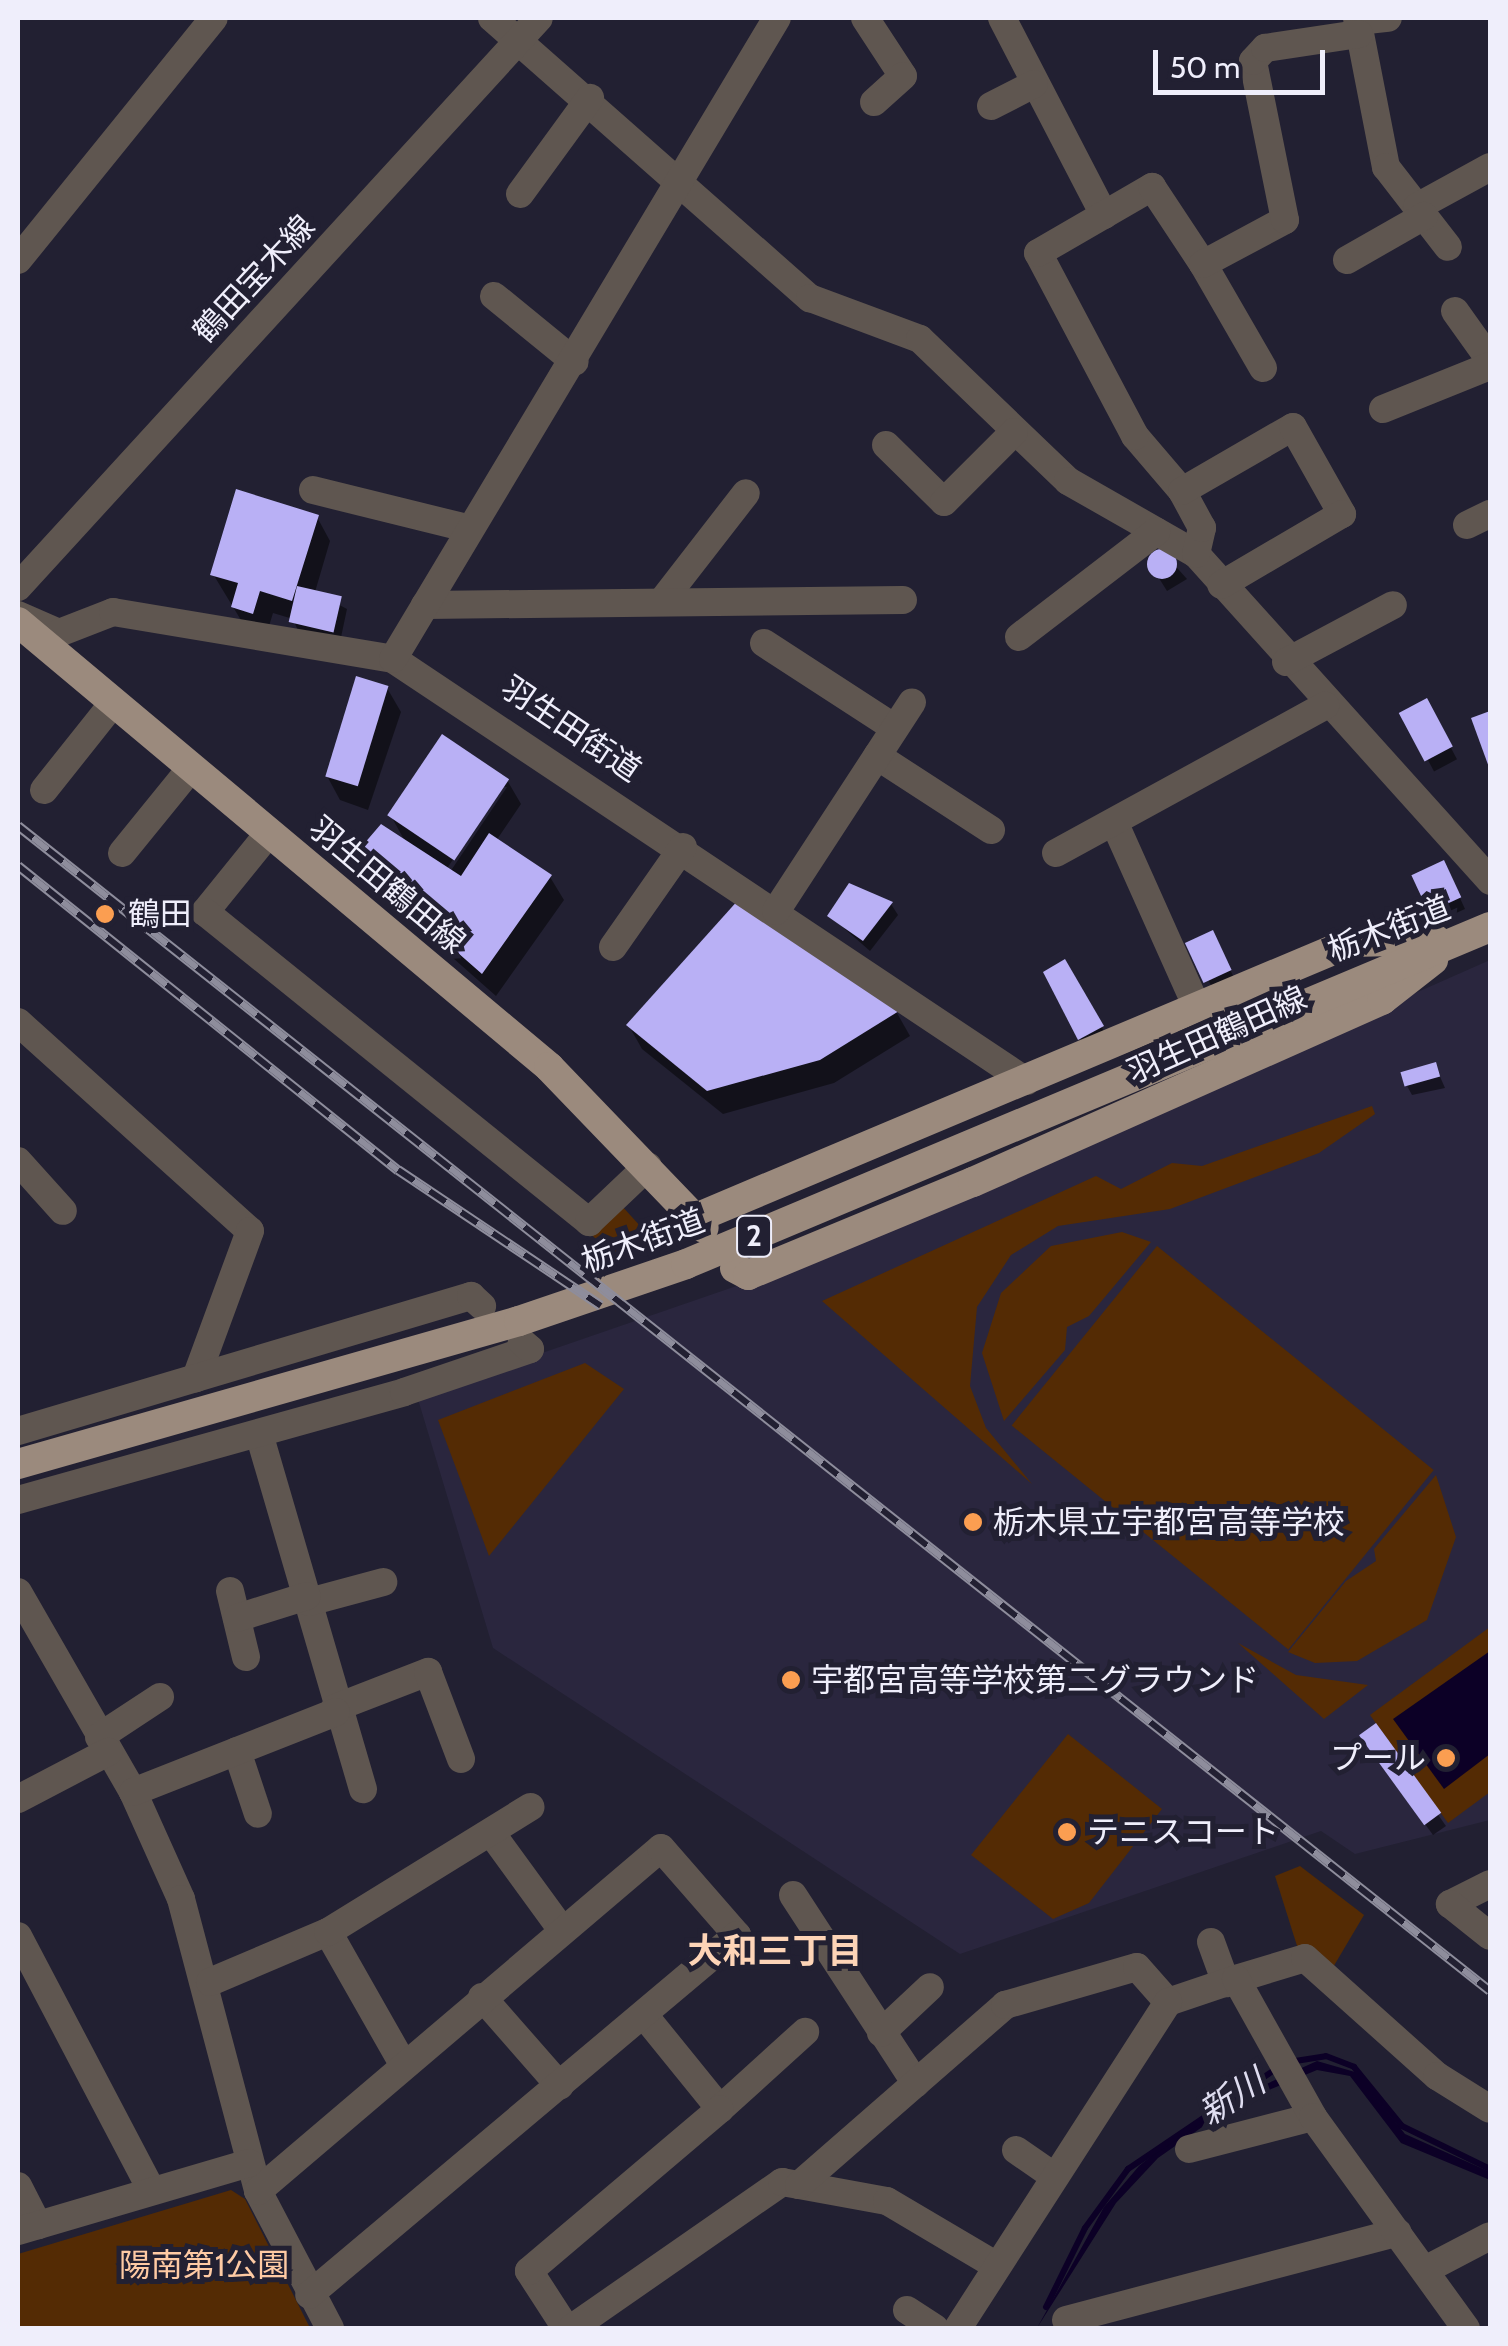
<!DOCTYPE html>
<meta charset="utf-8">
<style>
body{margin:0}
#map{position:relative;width:1508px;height:2346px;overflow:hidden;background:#222032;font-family:Cabin,"Noto Sans JP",sans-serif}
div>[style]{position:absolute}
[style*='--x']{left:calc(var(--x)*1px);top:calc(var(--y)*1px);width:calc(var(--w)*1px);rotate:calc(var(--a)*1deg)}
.built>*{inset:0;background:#2a263e}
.green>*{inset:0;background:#542b04;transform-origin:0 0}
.water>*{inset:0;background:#0c0026}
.shadow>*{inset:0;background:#0007;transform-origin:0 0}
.stream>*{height:6px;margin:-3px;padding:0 3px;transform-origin:3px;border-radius:3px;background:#0c0026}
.building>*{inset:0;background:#b9b0f5;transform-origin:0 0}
.round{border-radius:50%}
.minor>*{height:28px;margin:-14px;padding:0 14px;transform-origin:14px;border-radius:14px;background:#5f5650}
.major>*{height:30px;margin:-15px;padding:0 15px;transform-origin:15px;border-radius:15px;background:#9b8a7d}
.rail>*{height:10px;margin-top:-5px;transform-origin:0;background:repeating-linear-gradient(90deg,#222032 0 19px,#8e8d9c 0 38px);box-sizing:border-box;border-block:2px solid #8e8d9c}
.dots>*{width:28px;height:28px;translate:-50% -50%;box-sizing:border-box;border:5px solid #222032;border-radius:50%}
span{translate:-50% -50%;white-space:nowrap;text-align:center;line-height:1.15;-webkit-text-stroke:10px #222032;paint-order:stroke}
.shield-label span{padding:2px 8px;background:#222032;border:2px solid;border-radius:8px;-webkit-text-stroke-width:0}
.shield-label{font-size:30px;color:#efeefb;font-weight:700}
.street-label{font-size:32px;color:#efeefb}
.poi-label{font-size:32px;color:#efeefb}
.left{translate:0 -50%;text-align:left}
.right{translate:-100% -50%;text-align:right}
.park-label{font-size:32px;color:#fecaa4}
.neighbourhood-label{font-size:35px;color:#fdd4b7;font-weight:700}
.water-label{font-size:35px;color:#dfddf0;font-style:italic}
.frame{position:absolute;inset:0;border:20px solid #efeefb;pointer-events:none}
.scale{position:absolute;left:1153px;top:50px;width:172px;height:45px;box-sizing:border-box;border:5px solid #efeefb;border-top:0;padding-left:12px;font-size:30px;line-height:35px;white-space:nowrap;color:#efeefb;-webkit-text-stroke:8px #222032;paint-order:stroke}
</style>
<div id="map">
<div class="built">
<div style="clip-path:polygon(1490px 960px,1490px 1820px,1355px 1854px,1321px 1831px,960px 1954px,493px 1648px,417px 1396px,812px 1260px)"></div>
</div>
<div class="green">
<div style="clip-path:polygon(1372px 1106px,1375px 1114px,1319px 1153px,1170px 1209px,1058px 1226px,1011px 1255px,977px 1307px,970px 1386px,986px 1428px,1032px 1484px,822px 1301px,1096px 1176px,1121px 1189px,1172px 1163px,1202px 1166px)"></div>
<div style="clip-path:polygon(621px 1205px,652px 1239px,613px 1253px,589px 1233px)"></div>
<div style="clip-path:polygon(1122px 1232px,1151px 1242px,1089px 1316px,1067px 1327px,1065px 1350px,1004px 1421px,982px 1353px,1001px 1293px,1051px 1246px)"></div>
<div style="left:1157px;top:1246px;width:356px;height:231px;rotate:39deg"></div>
<div style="clip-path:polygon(585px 1363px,624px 1389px,489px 1556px,438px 1420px)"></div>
<div style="clip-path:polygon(1436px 1475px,1456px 1537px,1427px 1620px,1357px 1661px,1315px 1663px,1288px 1652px,1346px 1581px,1376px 1561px,1374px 1549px)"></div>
<div style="clip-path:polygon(1490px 1627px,1490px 1792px,1448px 1823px,1370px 1715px)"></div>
<div style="clip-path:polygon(1238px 1643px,1296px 1675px,1368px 1685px,1324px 1719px)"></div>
<div style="clip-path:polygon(1068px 1734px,1162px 1809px,1089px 1903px,1053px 1919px,971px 1855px)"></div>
<div style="clip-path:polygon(1300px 1866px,1364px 1915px,1332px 1969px,1298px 1949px,1275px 1876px)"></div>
<div style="clip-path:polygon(231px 2190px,245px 2199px,310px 2328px,18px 2328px,18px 2254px)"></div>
</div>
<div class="water">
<div style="clip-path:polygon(1490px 1651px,1490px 1754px,1444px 1789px,1393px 1719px)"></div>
<div style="clip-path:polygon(1317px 2061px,1355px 2072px,1405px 2134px,1490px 2172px,1490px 2180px,1401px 2143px,1350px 2076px,1317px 2070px,1235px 2104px,1158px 2158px,1116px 2203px,1037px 2328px,1104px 2207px,1139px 2166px,1209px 2110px)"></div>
</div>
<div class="shadow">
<div style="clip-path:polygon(317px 517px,330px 541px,315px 592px,347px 609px,340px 642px,299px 633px,293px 619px,273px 613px,266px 636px,247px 630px,213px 574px)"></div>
<div style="clip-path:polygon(1161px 550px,1187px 579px,1167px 591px,1147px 559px)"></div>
<div style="clip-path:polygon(387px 688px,401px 712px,368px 810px,340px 800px,327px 776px)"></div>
<div style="left:1426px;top:701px;width:66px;height:26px;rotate:62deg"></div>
<div style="clip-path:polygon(evenodd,507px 780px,521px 804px,496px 841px,550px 877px,564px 900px,496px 996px,368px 883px,354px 859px,406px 843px,391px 816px,507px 780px,501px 787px,507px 787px,450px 872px,446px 870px,501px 787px)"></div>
<div style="clip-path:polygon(1449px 874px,1465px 909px,1436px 922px,1414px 877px)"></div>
<div style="clip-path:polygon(741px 901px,897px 1013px,910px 1036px,834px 1083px,723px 1114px,642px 1049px,629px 1026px)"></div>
<div style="clip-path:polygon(891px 904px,898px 915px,870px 951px,830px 916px)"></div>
<div style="clip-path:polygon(1218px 944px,1236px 982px,1215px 992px,1188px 945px)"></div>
<div style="clip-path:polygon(1064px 963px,1108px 1038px,1087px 1050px,1046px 973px)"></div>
<div style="clip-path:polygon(1435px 1065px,1445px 1088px,1412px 1095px,1406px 1084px)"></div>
<div style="clip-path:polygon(1376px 1727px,1446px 1826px,1433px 1835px,1369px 1747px)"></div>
</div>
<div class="stream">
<div style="--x:1289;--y:2062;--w:37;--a:-9"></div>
<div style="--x:1326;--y:2056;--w:30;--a:21"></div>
<div style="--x:1354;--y:2067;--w:76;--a:50.9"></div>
<div style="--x:1402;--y:2126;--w:98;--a:26"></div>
<div style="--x:1046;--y:2307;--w:88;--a:-63.7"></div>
<div style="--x:1085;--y:2228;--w:73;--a:-53.9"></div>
<div style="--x:1128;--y:2169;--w:180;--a:-34.1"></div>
</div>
<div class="building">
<div style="clip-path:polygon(236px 489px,319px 515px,292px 601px,260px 591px,253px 614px,231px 607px,238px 583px,210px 575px)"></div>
<div class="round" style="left:1147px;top:549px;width:30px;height:30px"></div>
<div style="left:297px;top:586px;width:46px;height:37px;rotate:13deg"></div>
<div style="left:356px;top:676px;width:34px;height:105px;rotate:17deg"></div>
<div style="left:1427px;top:698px;width:55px;height:32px;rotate:62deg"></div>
<div style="clip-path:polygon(1490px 711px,1490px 770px,1471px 718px)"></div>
<div style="left:442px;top:734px;width:81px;height:98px;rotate:34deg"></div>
<div style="clip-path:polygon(381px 824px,461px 876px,489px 833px,552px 875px,482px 974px,351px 859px)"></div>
<div style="left:1444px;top:860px;width:41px;height:36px;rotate:65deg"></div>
<div style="clip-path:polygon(849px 883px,893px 902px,863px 941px,827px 916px)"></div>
<div style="clip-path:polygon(740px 898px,899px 1011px,820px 1060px,707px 1091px,626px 1025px)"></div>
<div style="left:1213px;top:930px;width:44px;height:31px;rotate:65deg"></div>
<div style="clip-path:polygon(1065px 959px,1104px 1026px,1078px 1040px,1043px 972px)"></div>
<div style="left:1436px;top:1062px;width:15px;height:37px;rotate:74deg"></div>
<div style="left:1376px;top:1723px;width:111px;height:21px;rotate:54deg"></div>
</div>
<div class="minor">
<div style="--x:492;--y:18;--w:424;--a:41.4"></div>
<div style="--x:810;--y:298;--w:117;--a:20.4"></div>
<div style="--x:920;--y:339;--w:205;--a:43.8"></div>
<div style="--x:1068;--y:481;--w:147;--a:29.7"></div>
<div style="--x:1196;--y:554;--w:440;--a:48"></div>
<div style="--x:865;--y:18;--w:69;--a:56.8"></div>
<div style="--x:903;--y:76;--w:39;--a:138"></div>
<div style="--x:1002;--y:18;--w:222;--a:62.6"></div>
<div style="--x:1357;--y:18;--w:152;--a:79"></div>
<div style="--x:1386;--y:167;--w:101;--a:52.2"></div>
<div style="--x:1358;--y:21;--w:30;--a:-6"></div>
<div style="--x:991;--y:106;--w:48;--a:-27.1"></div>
<div style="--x:520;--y:194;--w:119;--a:-53.9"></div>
<div style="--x:1417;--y:207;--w:83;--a:-28.7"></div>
<div style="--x:18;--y:260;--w:311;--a:-51"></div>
<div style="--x:1347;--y:260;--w:89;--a:-29.7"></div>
<div style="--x:1203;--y:264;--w:120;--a:60"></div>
<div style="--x:494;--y:296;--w:104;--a:39.2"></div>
<div style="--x:1455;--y:311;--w:60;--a:54.5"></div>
<div style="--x:1383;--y:409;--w:115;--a:-21.9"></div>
<div style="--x:886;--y:445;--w:81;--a:44.5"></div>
<div style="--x:944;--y:502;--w:99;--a:-45"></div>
<div style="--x:313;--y:490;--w:158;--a:13.9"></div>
<div style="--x:1182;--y:491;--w:72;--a:-130.5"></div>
<div style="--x:1135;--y:436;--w:207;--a:-117.9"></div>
<div style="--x:1038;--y:253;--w:132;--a:-30.1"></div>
<div style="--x:1152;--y:187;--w:92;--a:56.5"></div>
<div style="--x:1203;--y:264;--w:93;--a:-28.2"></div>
<div style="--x:1285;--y:220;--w:162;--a:-101.4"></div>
<div style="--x:1253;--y:61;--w:18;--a:-47"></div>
<div style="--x:1265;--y:48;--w:95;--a:-8.5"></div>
<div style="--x:1467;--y:525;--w:25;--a:-26"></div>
<div style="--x:1196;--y:554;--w:27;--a:-77"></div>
<div style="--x:1202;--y:528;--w:42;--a:-118.4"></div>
<div style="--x:1182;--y:491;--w:128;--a:-30"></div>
<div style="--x:1293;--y:427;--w:100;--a:60.6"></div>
<div style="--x:1342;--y:514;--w:140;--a:149.6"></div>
<div style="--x:18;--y:587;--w:771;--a:-47.52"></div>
<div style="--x:663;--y:600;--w:135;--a:-52.2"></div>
<div style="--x:425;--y:605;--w:478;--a:-0.6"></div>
<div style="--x:18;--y:615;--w:45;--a:23.7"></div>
<div style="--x:59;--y:633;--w:58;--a:-21.3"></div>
<div style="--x:113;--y:612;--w:284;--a:9.5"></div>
<div style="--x:393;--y:659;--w:761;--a:33.69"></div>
<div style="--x:1019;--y:637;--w:173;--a:-37.5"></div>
<div style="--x:764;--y:643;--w:156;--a:33"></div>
<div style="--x:393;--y:659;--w:747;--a:-59.08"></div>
<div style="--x:1286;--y:662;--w:121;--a:-28"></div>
<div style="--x:877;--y:756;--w:136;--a:33"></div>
<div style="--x:44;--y:790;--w:112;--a:-51.5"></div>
<div style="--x:269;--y:833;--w:102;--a:129"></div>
<div style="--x:205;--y:912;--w:494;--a:38.9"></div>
<div style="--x:589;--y:1222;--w:81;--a:-43.5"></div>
<div style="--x:1119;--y:833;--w:191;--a:65.9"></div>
<div style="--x:122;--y:853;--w:109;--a:-50.9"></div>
<div style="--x:1056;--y:853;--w:307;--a:-28.7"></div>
<div style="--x:776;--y:911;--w:249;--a:-56.9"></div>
<div style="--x:613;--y:947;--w:122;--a:-55"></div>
<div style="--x:18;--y:1022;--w:312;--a:42"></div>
<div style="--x:250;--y:1231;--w:157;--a:110.2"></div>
<div style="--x:18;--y:1161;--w:67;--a:48"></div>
<div style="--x:18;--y:1431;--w:473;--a:-16.6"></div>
<div style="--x:471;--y:1296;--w:15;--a:42"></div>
<div style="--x:260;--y:1437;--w:367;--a:73.7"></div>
<div style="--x:18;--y:1500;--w:401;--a:-15.6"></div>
<div style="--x:404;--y:1392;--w:133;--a:-18.8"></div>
<div style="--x:530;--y:1349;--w:11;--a:-139"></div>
<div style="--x:230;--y:1591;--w:68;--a:76.4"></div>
<div style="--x:18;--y:1592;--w:231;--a:60.1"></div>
<div style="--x:133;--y:1792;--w:117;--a:65.8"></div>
<div style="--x:181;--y:1899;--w:302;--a:75.2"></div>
<div style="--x:258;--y:2191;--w:155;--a:62.3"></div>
<div style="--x:309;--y:1602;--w:77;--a:-15.1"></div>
<div style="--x:237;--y:1618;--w:73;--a:-17.4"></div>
<div style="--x:335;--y:1708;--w:100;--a:-21.2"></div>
<div style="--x:428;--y:1672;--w:93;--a:69.2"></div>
<div style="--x:99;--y:1737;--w:73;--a:-33.3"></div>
<div style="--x:237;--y:1751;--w:66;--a:71.6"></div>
<div style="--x:133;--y:1792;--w:218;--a:-21.5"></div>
<div style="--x:18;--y:1799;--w:102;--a:-27.6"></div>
<div style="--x:492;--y:1834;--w:119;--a:53.9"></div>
<div style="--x:1490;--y:1884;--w:45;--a:153.4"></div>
<div style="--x:1450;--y:1904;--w:51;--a:38.7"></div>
<div style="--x:793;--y:1895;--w:225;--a:56.9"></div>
<div style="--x:328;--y:1932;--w:150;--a:60.4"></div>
<div style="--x:18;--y:1936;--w:288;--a:62.3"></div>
<div style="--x:1211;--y:1942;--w:44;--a:69.9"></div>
<div style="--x:1236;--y:1979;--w:72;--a:-16.9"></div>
<div style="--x:1305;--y:1958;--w:177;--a:41.8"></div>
<div style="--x:1437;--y:2076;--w:62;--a:31.9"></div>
<div style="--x:210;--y:1982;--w:128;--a:-23"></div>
<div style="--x:328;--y:1932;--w:238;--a:-31.7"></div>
<div style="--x:482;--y:1997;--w:118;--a:48.8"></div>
<div style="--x:644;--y:2015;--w:121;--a:51"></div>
<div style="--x:720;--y:2109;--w:115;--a:-42.2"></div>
<div style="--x:881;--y:2033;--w:67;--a:-43.2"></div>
<div style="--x:1189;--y:2149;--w:128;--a:-14.5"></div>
<div style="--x:1016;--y:2150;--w:44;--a:34.8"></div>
<div style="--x:799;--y:2185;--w:89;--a:10.3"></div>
<div style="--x:887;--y:2201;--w:122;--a:30.6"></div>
<div style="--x:18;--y:2186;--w:44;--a:62.9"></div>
<div style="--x:258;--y:2191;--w:529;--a:-40.4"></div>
<div style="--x:661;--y:1848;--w:116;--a:48.9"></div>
<div style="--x:737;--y:1935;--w:559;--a:139.93"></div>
<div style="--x:18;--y:2231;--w:241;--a:-16.4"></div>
<div style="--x:1425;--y:2270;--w:73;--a:-27.6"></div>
<div style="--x:907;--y:2310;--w:33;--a:33"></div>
<div style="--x:1066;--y:2320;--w:343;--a:-14.8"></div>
<div style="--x:566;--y:2328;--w:68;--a:-123"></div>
<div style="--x:529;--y:2271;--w:250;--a:-40.3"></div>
<div style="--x:572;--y:2328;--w:256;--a:-34.8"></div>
<div style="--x:782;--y:2182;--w:17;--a:10"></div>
<div style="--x:799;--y:2185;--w:274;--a:-41.1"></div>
<div style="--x:1005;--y:2005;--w:137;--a:-16.1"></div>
<div style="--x:1137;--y:1967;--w:47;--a:48.5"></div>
<div style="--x:1168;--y:2002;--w:72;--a:-18.7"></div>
<div style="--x:1236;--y:1979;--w:158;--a:60.8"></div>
<div style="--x:1313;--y:2117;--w:261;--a:54.1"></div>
<div style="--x:958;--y:2328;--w:388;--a:-57.2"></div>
</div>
<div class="major">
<div style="--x:18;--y:622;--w:693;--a:39.96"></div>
<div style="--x:549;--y:1067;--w:223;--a:46.1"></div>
<div style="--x:696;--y:1218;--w:712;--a:-22.82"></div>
<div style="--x:1352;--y:942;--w:84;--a:-1.4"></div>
<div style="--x:735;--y:1268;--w:15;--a:28"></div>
<div style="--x:748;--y:1275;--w:243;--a:-22.5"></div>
<div style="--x:973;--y:1182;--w:448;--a:-24"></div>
<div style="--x:1382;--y:1000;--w:65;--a:-38.1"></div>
<div style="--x:18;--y:1464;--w:521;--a:-15.93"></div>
<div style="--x:519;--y:1321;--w:176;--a:-18.8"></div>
<div style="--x:686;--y:1264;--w:872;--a:-22.74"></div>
</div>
<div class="rail">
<div style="--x:18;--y:826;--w:1877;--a:38.36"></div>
<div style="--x:18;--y:866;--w:487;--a:38.7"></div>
<div style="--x:398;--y:1170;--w:244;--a:33.8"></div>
</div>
<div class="dots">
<div style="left:105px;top:914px;background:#fb9e51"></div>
<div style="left:973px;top:1522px;background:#fb9e51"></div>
<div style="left:791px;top:1680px;background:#fb9e51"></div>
<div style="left:1446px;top:1758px;background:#fb9e51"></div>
<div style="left:1067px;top:1832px;background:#fb9e51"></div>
</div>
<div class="shield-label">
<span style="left:754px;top:1236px">2</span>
</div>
<div class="street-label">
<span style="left:254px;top:279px;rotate:-47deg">鶴田宝木線</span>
<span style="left:571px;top:729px;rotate:34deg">羽生田街道</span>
<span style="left:387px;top:885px;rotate:40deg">羽生田鶴田線</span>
<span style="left:1389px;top:929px;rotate:-21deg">栃木街道</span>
<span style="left:1217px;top:1035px;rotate:-24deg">羽生田鶴田線</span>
<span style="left:643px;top:1241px;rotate:-20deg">栃木街道</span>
</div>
<div class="poi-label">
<span class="left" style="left:128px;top:914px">鶴田</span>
<span class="left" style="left:993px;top:1522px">栃木県立宇都宮高等学校</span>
<span class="left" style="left:811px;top:1680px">宇都宮高等学校第二グラウンド</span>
<span class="right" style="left:1426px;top:1758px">プール</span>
<span class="left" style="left:1087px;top:1832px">テニスコート</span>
</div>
<div class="park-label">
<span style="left:204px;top:2265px">陽南第1公園</span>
</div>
<div class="neighbourhood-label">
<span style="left:775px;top:1951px">大和三丁目</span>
</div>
<div class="water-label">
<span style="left:1232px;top:2097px;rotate:-33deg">新川</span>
</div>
<div class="frame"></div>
<div class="scale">50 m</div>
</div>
